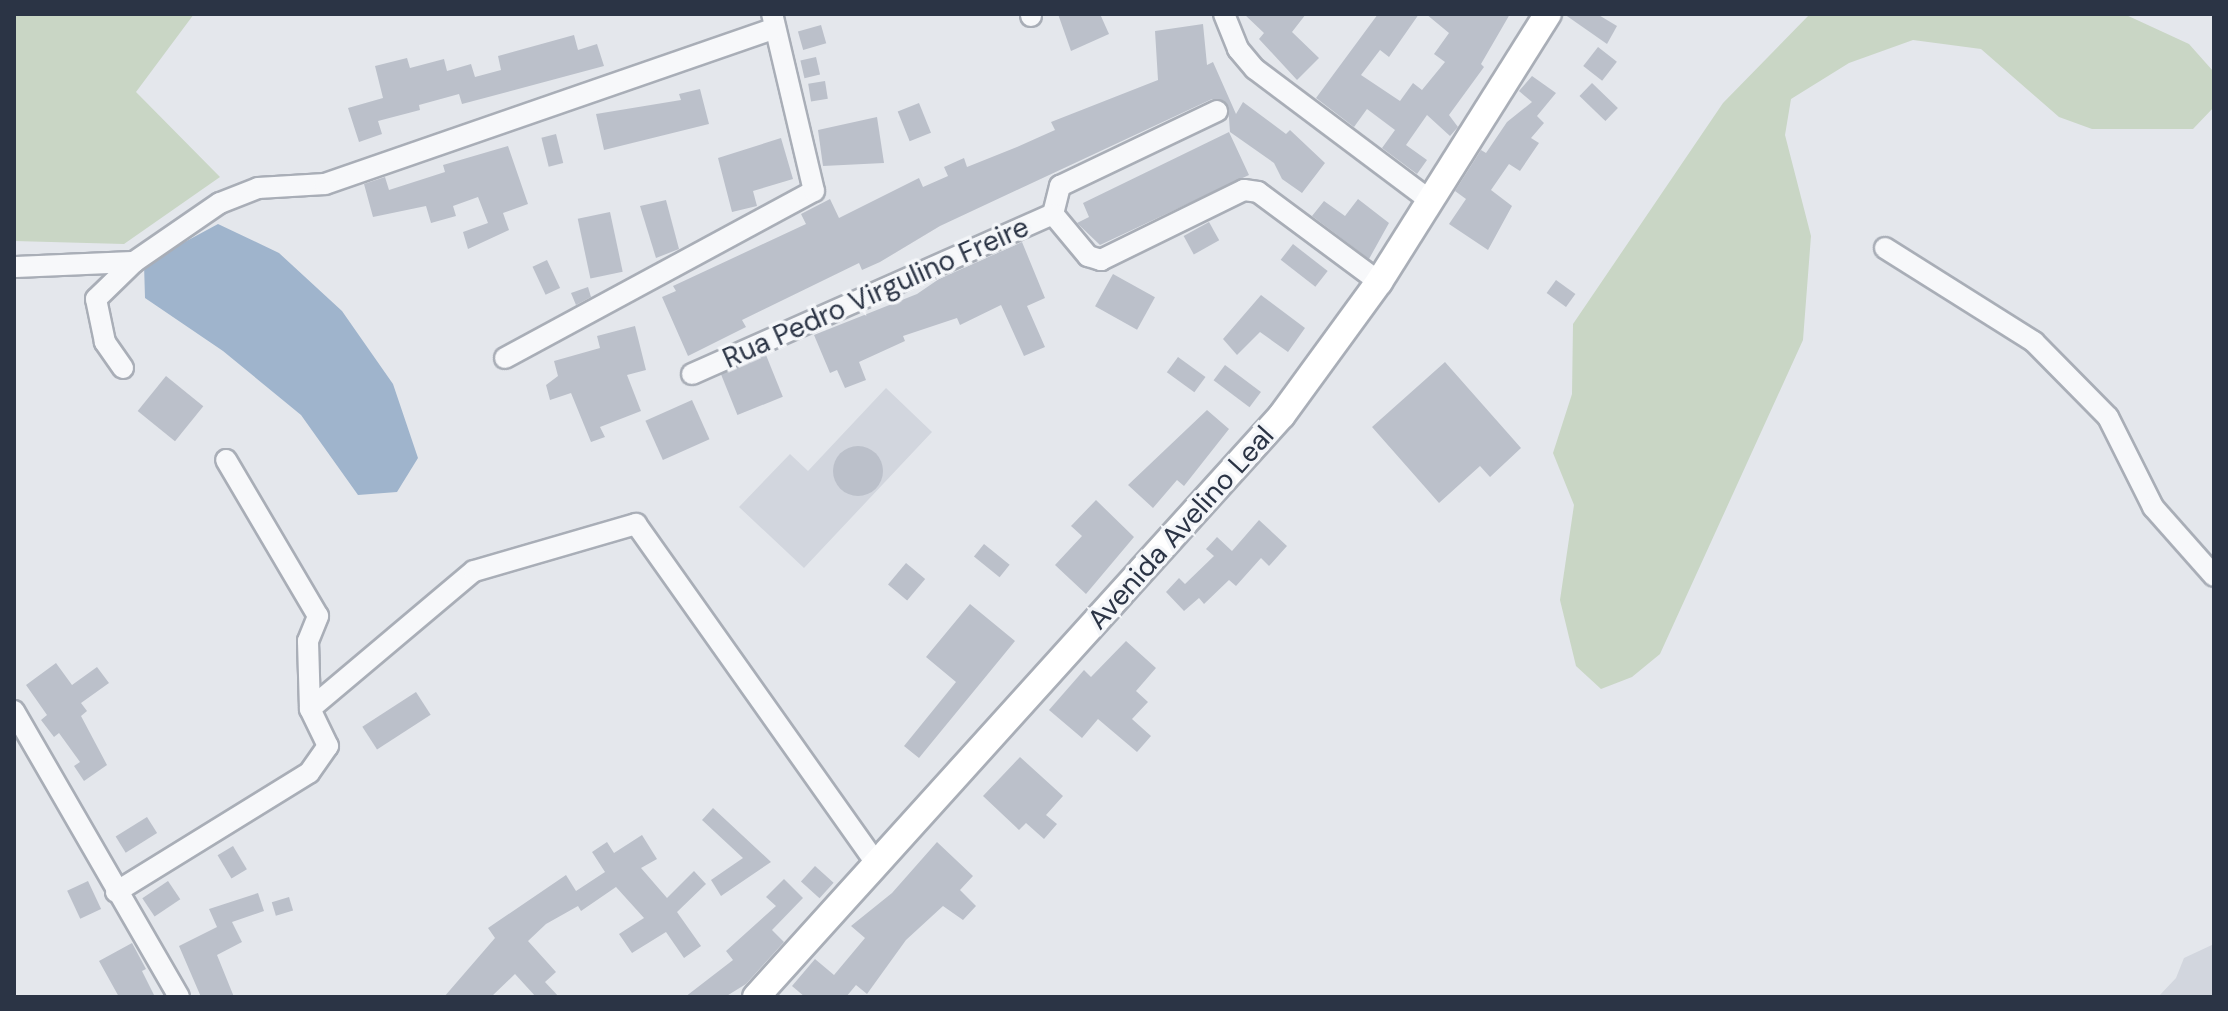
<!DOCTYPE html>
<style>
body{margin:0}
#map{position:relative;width:2228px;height:1011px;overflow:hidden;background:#e4e7ec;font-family:"DM Sans",sans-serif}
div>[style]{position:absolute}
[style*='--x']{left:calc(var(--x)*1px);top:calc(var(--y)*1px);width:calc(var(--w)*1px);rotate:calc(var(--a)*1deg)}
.built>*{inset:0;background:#d2d6de}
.green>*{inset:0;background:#c9d6c5}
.water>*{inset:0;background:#9fb4cc}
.building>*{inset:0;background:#bbc0ca;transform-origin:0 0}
.round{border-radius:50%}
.roads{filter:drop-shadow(2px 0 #a9aeb7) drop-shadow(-2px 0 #a9aeb7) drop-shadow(0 2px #a9aeb7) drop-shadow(0 -2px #a9aeb7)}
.minor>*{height:20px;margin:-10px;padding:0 10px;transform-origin:10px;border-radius:10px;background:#f7f8fa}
.major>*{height:26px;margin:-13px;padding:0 13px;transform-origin:13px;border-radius:13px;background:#fff}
span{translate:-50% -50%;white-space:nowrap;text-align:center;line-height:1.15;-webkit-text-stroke:7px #f4f6f9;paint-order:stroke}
.street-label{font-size:28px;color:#2b3445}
.frame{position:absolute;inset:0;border:16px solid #2b3445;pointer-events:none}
</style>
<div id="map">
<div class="built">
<div style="clip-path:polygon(886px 388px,932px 432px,804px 568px,739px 507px,790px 454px,808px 471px)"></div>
<div style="clip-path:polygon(2214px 944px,2214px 997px,2158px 997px,2176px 978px,2184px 958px)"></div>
</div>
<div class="green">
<div style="clip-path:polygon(14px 14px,194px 14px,136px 92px,220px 177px,124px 244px,14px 241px)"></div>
<div style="clip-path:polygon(1810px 14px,2124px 14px,2189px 44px,2213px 71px,2214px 107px,2193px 129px,2092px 129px,2059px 117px,1981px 49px,1913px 40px,1849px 63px,1791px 99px,1785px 135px,1811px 236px,1803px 340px,1660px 654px,1632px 677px,1601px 689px,1576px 666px,1560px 600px,1574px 505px,1553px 453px,1572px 394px,1573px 324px,1723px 103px)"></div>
</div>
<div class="water">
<div style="clip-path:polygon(218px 224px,279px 253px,342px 311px,393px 384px,418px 458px,397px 492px,358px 495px,301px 415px,223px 351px,145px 298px,144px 264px)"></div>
</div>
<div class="building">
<div style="clip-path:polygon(1058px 14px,1100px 14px,1109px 34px,1071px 51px)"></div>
<div style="clip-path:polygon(1244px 14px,1306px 14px,1292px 32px,1319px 58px,1297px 80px,1259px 39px,1264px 33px)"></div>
<div style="clip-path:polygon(1378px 14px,1419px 14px,1389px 57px,1380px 50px,1361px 75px,1400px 101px,1413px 83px,1422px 90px,1445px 62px,1434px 54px,1449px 33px,1426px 14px,1510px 14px,1481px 64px,1484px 67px,1449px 115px,1458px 127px,1450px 136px,1427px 115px,1406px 145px,1427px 160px,1417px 174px,1382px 148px,1395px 130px,1367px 109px,1354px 127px,1316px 98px)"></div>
<div style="clip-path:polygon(1564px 14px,1597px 14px,1617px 26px,1607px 44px)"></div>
<div style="clip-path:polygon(1203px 24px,1207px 65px,1213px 62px,1236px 114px,1243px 102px,1286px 134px,1290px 130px,1325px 163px,1302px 193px,1282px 179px,1274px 163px,1230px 132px,1228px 105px,1212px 99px,940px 226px,880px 262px,862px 270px,859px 263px,742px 320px,746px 327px,688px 356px,662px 297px,676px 291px,673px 286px,806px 224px,801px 214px,830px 199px,839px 218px,919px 178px,923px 187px,948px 176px,944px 167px,964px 158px,967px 167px,1017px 147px,1055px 130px,1051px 122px,1158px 80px,1155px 31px)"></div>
<div style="left:821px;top:25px;width:19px;height:24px;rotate:74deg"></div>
<div style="clip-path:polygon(574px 35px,578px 50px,597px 44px,604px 66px,462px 104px,459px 94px,419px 105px,420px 110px,378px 121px,382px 134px,359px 142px,348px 108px,383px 98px,375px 66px,407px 58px,410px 68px,444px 59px,447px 71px,471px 64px,475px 77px,501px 70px,498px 56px)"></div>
<div style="left:1598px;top:47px;width:24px;height:24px;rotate:38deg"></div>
<div style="left:816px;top:57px;width:18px;height:16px;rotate:77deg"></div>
<div style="clip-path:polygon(1532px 76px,1556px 93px,1537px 116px,1544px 123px,1531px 138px,1539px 143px,1520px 171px,1509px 164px,1491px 190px,1512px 206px,1488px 250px,1449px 224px,1466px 199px,1455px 191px,1481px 150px,1486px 153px,1507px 122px,1532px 102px,1519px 91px)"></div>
<div style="left:825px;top:81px;width:18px;height:17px;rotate:81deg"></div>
<div style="left:1592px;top:83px;width:36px;height:18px;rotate:44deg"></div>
<div style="clip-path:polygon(700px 89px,709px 124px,604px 150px,596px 114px,681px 100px,679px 94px)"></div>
<div style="left:919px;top:103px;width:32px;height:23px;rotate:68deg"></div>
<div style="clip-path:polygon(877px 117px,884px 163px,823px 166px,818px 130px)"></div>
<div style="clip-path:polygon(1229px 132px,1249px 175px,1100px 245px,1077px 223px,1089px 217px,1083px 203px)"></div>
<div style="left:556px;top:134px;width:30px;height:15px;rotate:76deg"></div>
<div style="clip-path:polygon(781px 138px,793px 179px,753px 191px,757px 206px,732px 212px,718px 158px)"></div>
<div style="clip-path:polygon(508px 146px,528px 204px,503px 213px,509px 230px,468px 249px,463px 232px,488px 223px,478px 197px,453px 206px,456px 216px,431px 223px,426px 206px,373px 217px,364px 184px,385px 177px,389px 190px,445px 172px,443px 165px)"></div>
<div style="clip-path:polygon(1358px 199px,1389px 223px,1369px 259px,1312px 216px,1324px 201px,1345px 216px)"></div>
<div style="clip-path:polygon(666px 200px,679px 249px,656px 258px,640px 206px)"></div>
<div style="left:610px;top:212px;width:61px;height:33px;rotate:78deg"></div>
<div style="left:1209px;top:222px;width:21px;height:29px;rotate:61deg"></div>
<div style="clip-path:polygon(1022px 242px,1045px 298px,1027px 306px,1045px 347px,1024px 356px,1001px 305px,960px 325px,957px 318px,903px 336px,905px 341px,859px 362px,866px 380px,845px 388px,837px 370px,830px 373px,814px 335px,917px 294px,939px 279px)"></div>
<div style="left:1293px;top:244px;width:44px;height:20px;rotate:38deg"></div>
<div style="left:547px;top:260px;width:31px;height:16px;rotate:65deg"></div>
<div style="left:1113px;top:274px;width:48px;height:37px;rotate:29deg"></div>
<div style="left:1556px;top:280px;width:24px;height:16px;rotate:36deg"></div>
<div style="clip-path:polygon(588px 287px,591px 297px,576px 305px,571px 293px)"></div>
<div style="clip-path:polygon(1261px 295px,1305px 328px,1288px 352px,1260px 332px,1237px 355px,1223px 339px)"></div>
<div style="clip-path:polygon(635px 326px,646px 370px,627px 375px,641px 411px,600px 427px,605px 437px,591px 442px,571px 393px,550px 400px,546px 385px,558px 376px,554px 361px,600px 348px,597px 336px)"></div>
<div style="left:766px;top:355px;width:45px;height:49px;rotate:68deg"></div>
<div style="left:1178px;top:357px;width:34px;height:19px;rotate:36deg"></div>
<div style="clip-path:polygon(1445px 362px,1521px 448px,1490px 477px,1480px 466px,1439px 503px,1372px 427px)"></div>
<div style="left:1225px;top:365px;width:45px;height:19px;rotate:37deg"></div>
<div style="left:166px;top:376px;width:48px;height:45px;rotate:39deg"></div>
<div style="left:692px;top:400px;width:43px;height:51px;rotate:66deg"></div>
<div style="clip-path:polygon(1207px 410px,1229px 429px,1184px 486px,1177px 480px,1153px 508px,1128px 485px)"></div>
<div class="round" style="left:833px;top:446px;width:50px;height:50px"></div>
<div style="clip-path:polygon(1096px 500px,1134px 537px,1086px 594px,1055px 565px,1082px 536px,1071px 526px)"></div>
<div style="clip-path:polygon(1259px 520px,1287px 546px,1269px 566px,1261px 558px,1236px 586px,1229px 580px,1204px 604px,1199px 598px,1184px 611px,1166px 592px,1179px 578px,1185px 584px,1214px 556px,1206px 549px,1217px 537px,1232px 551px)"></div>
<div style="left:984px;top:544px;width:33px;height:16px;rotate:39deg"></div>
<div style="left:906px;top:563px;width:25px;height:28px;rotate:40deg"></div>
<div style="clip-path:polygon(970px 604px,1015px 641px,919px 758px,904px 746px,956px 682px,926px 657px)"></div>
<div style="clip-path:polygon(1126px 641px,1156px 668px,1136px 691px,1148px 702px,1132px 719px,1151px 736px,1137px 752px,1098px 719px,1082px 738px,1049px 710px,1084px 670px,1091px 677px)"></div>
<div style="clip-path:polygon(56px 663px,72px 685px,97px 667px,109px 683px,81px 703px,87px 711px,81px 716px,107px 765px,84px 781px,74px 766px,80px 762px,59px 733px,54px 737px,41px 720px,47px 715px,26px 685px)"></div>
<div style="left:416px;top:692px;width:27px;height:64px;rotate:57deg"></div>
<div style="clip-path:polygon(1020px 757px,1063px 796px,1046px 815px,1057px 824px,1044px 839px,1026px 823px,1019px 830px,983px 796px)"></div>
<div style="clip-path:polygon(713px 808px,771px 862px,721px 896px,711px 880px,743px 858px,702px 820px)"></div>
<div style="left:147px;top:817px;width:19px;height:37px;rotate:58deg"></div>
<div style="clip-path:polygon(642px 835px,657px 859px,641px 868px,667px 898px,694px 871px,706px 884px,677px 912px,701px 946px,684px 958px,666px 932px,632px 953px,619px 934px,644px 918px,616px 887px,581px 911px,578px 906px,546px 924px,528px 941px,556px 972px,545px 982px,559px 997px,536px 997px,515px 974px,491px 997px,444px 997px,495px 938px,488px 928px,566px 875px,576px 891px,605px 872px,592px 852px,607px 842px,614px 853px)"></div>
<div style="clip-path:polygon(937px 842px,973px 876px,960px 890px,976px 906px,963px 920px,943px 906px,906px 940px,867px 994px,856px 985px,846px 997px,805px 997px,792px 986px,815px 959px,834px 975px,865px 938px,851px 926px,892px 893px)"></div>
<div style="left:233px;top:846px;width:27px;height:18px;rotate:59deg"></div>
<div style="left:815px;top:866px;width:25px;height:21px;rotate:42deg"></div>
<div style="clip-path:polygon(784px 879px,803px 898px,772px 930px,784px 942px,746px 984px,725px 997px,685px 997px,733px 960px,726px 951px,776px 906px,766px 897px)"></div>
<div style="left:88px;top:881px;width:31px;height:23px;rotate:65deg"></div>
<div style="left:168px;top:881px;width:22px;height:31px;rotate:56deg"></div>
<div style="clip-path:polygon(258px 893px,264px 911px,232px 922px,242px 942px,217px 955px,234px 997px,201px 997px,179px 946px,217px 927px,209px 909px)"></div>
<div style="left:289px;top:897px;width:14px;height:18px;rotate:73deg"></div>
<div style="clip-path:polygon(132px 943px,146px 969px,142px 971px,155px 997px,119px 997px,99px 961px)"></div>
</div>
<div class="roads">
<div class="minor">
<div style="--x:1031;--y:14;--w:2;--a:90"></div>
<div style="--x:1224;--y:14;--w:38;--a:68"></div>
<div style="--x:1238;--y:49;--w:26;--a:50"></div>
<div style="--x:1255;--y:69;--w:216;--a:36.9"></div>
<div style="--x:1053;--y:214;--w:55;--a:50.2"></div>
<div style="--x:1088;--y:256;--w:14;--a:17"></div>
<div style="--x:1101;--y:260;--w:159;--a:-26.1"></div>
<div style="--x:1244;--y:190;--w:14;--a:8"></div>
<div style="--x:1258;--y:192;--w:151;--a:36.6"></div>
<div style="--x:1053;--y:214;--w:29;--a:-76"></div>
<div style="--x:1060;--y:186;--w:174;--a:-25.5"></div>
<div style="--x:1885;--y:248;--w:176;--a:32.2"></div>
<div style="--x:2034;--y:342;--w:105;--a:45.4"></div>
<div style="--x:2108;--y:417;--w:101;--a:63.4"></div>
<div style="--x:2153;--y:507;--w:92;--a:48.5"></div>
<div style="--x:14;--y:267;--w:120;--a:-2.4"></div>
<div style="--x:505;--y:358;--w:351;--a:-28.4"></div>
<div style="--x:814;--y:191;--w:182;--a:-103.3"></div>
<div style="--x:123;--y:368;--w:32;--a:-125"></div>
<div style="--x:105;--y:342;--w:44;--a:-101.8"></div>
<div style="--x:96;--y:299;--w:53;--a:-44.2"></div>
<div style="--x:134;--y:262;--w:104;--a:-34.5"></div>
<div style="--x:220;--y:203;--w:41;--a:-21.5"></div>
<div style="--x:258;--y:188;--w:67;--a:-3.4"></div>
<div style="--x:325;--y:184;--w:476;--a:-19.1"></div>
<div style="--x:692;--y:374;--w:395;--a:-23.9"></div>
<div style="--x:310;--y:709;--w:214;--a:-40.1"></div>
<div style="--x:474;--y:571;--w:169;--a:-16.2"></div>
<div style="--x:636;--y:524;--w:418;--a:54.7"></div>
<div style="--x:14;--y:711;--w:330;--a:60"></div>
<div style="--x:116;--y:892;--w:227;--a:-31.7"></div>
<div style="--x:309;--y:773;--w:33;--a:-55"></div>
<div style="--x:328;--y:746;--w:41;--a:-115.9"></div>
<div style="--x:310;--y:709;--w:68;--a:-91.7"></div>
<div style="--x:308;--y:641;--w:27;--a:-68"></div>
<div style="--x:318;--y:616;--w:181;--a:-120.5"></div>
</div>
<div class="major">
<div style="--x:756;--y:997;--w:784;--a:-47.89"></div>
<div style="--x:1282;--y:415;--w:165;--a:-53.9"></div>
<div style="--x:1379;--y:282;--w:317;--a:-57.8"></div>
</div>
</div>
<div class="street-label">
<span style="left:876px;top:293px;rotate:-24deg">Rua Pedro Virgulino Freire</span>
<span style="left:1181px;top:528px;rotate:-48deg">Avenida Avelino Leal</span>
</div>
<div class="frame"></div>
</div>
